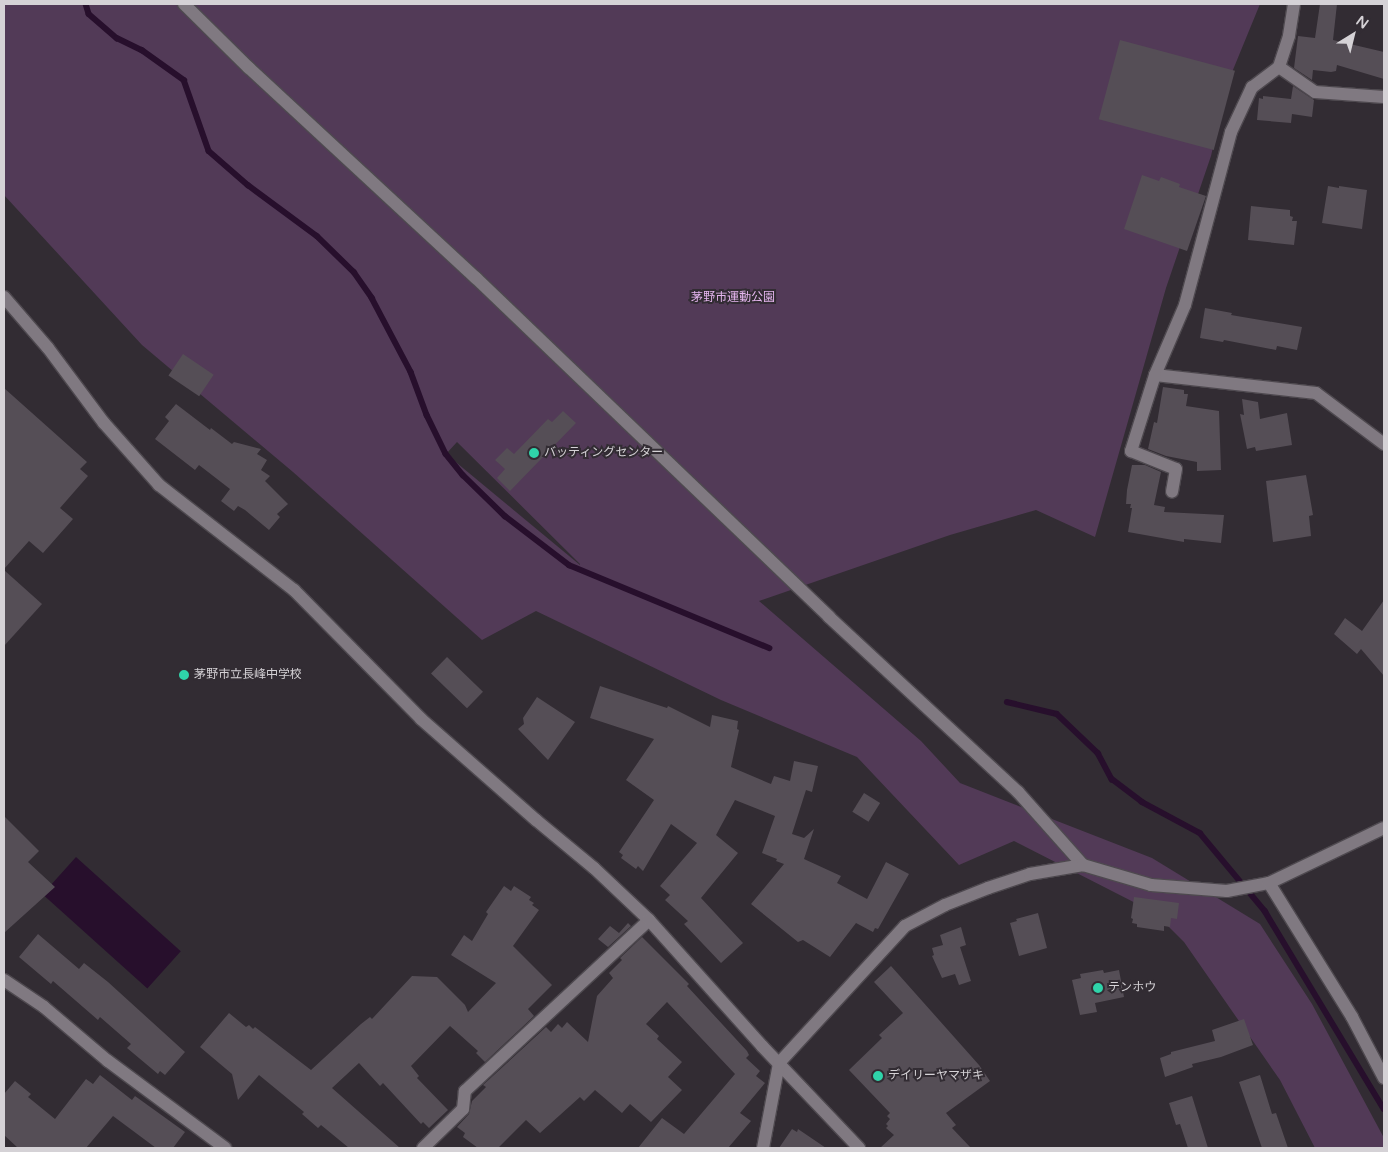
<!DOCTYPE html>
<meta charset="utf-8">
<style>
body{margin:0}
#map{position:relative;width:1388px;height:1152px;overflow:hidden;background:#322c33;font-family:"Varela Round","Noto Sans JP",sans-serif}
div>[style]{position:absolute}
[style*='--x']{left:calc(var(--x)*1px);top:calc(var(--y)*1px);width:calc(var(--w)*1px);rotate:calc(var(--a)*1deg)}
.green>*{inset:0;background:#523a57}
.water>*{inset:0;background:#270f2c;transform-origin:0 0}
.stream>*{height:5.5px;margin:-2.75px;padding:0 2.75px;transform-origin:2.75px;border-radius:2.75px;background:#270f2c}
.building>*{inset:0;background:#554e56;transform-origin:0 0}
.roads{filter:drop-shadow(1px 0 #4e494f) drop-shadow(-1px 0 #4e494f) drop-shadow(0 1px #4e494f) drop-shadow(0 -1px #4e494f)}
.minor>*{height:12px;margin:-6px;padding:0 6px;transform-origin:6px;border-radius:6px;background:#807981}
.tertiary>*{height:12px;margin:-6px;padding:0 6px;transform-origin:6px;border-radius:6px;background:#807981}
.dots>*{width:14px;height:14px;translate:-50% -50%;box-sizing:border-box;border:2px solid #322c33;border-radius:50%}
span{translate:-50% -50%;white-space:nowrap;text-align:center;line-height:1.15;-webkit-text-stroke:4px #322c33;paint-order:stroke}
.park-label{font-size:12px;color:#e4b5ee}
.poi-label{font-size:12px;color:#d5d2d6}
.left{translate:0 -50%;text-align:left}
.frame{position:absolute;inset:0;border:5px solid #d5d2d6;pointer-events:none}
.north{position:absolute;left:1328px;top:10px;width:50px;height:50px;-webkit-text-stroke:4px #322c33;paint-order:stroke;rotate:36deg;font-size:14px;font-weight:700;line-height:20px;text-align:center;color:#d5d2d6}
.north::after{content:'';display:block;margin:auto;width:18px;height:22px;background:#d5d2d6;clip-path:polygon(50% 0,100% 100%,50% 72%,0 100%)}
</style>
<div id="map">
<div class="green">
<div style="clip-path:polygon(evenodd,4px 4px,1260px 4px,1228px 82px,1211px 156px,1166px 288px,1095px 537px,1036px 510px,950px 535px,759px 601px,921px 741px,960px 783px,1152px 858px,1260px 924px,1312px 1004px,1384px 1138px,1384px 1148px,1315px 1148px,1280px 1080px,1184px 942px,1155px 913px,1014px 841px,959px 865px,857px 757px,721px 700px,536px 611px,482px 640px,293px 472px,142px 345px,4px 195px,4px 4px,457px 442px,580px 564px,580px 565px,446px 454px,457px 442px)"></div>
</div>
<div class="water">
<div style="left:76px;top:857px;width:141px;height:50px;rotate:42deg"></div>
</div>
<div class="stream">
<div style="--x:86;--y:4;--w:10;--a:73"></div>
<div style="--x:89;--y:14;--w:37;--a:41"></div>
<div style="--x:117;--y:38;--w:28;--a:26"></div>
<div style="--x:142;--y:50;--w:52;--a:35.5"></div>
<div style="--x:184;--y:80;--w:75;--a:70.6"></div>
<div style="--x:209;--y:151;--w:52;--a:41.1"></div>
<div style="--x:248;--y:185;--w:86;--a:36.5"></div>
<div style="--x:317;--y:236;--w:52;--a:44.2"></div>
<div style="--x:354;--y:272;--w:32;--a:55"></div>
<div style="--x:372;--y:298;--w:84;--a:62.2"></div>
<div style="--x:411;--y:372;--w:46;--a:69.6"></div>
<div style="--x:427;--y:415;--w:43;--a:64"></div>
<div style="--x:446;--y:454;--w:27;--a:51"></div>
<div style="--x:463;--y:475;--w:59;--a:44.3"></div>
<div style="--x:505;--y:516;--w:81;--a:37.4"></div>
<div style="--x:569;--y:565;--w:217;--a:22.5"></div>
<div style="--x:1007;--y:702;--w:51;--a:13.5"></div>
<div style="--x:1057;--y:714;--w:57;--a:43.6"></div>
<div style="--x:1098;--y:753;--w:30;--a:62"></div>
<div style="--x:1112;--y:779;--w:38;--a:37"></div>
<div style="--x:1142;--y:802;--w:66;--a:28.1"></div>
<div style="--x:1200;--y:833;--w:102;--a:50.2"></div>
<div style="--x:1265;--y:911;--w:231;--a:59"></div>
</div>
<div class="building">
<div style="clip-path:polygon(1320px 4px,1337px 4px,1333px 40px,1384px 52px,1384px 79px,1337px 65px,1336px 71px,1331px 72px,1313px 70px,1312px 80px,1294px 68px,1298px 36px,1315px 38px)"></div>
<div style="left:1120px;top:40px;width:119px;height:82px;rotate:15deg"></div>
<div style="clip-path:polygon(1293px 86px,1314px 100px,1312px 117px,1292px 114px,1291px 123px,1257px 120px,1259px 98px,1263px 99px,1263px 96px,1291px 99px)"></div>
<div style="clip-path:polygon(1142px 175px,1159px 181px,1161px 177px,1180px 184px,1179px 187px,1206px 196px,1187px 251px,1124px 229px)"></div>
<div style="clip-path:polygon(1328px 186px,1339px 188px,1339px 186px,1367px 190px,1362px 229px,1322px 223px)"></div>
<div style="clip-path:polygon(1251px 206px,1290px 210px,1290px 216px,1293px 217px,1292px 221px,1297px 221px,1294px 245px,1248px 240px)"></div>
<div style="clip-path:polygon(1205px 308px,1232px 313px,1231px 315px,1302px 327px,1297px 350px,1277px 346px,1276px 350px,1224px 340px,1223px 342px,1200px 338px)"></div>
<div style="left:183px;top:354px;width:37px;height:26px;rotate:34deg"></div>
<div style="clip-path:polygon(1163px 387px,1184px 390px,1184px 394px,1188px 394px,1186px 406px,1219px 411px,1221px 470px,1197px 471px,1197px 462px,1166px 456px,1148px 449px,1154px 422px,1157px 423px)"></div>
<div style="clip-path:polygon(4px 388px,87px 462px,80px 469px,88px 476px,60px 508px,73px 519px,43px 553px,29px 541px,4px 569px)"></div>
<div style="clip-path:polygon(1242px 399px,1258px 402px,1260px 419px,1287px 413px,1292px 445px,1256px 451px,1255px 447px,1247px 449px,1240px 414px,1244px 415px)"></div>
<div style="clip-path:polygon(176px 404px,210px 430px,211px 428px,232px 444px,234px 442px,261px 449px,257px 454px,267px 460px,261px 470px,270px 476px,265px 481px,288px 504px,277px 514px,280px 517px,269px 530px,245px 510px,238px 506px,234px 511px,221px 501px,230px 489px,199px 465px,195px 470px,155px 439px,169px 421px,165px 417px)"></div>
<div style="clip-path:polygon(563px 411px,576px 423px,510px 491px,497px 478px,505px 469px,495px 460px,507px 448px,514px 454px,548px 419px,552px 422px)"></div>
<div style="clip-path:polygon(1132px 465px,1145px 465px,1161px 472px,1154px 505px,1165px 507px,1164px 512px,1224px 515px,1221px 543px,1184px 539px,1184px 542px,1128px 532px,1132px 508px,1130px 508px,1131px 504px,1126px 504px,1127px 490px)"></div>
<div style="clip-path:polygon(1306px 475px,1313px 515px,1309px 516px,1311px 536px,1273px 542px,1266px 481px)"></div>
<div style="clip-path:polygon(4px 570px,42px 604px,4px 646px)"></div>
<div style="clip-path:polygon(1384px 600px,1384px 676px,1361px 649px,1357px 654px,1334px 634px,1345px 618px,1362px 631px)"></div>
<div style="left:447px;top:657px;width:50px;height:23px;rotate:44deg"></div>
<div style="clip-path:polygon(600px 686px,667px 708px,668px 706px,710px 727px,712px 715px,738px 721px,737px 729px,739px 730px,731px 767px,771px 784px,774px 776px,790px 781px,794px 761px,818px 766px,812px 792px,806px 790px,792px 834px,804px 838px,814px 829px,804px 859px,841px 876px,837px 883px,867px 899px,886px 862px,909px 874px,878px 929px,875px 928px,873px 932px,856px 923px,830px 957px,803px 940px,798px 942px,751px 904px,784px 864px,776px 861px,777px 859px,762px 853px,775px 816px,735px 800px,716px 835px,738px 853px,701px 898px,743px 943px,721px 963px,684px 924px,688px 921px,665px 900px,670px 895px,660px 886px,697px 843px,671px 824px,643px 871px,638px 866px,636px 869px,621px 858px,623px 855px,619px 852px,654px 800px,626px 780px,654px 739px,590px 718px)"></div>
<div style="clip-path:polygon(537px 697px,575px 722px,548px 760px,518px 729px,524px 724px,523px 718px)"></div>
<div style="left:864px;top:793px;width:19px;height:22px;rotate:32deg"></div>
<div style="clip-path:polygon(4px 816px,39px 851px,28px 862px,55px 887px,4px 933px)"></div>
<div style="clip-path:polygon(504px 886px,511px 891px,514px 886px,531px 897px,529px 900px,534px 903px,532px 905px,539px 910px,513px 946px,552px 985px,528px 1009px,534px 1016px,485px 1062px,476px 1053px,478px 1051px,450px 1026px,411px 1066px,419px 1076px,417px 1078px,448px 1110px,429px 1128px,423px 1122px,421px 1124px,383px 1083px,380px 1086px,359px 1063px,332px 1088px,400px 1148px,349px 1148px,321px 1125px,318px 1128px,302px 1114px,304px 1112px,259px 1075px,238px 1100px,232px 1074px,200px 1047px,229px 1013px,246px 1027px,249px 1025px,253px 1029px,255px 1027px,311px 1070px,361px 1024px,370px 1017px,372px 1019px,412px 976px,437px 977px,465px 1005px,468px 1012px,496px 983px,451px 955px,464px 935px,472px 941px,488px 914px,486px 912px)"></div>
<div style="clip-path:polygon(1134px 897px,1179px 903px,1177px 919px,1171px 918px,1170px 927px,1164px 926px,1164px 931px,1137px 927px,1137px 924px,1132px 923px,1133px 919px,1131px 918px)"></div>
<div style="clip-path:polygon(1038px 913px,1047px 948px,1019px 956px,1010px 923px,1017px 921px,1016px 919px)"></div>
<div style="clip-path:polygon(628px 923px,631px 926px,608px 947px,598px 939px,610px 926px,619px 933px)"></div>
<div style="clip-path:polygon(961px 927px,966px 945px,960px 947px,971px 981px,959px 985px,955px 974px,942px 978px,932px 956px,934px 955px,932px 948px,943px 945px,940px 935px)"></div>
<div style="clip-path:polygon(38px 934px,79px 969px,84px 963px,108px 982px,185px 1052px,165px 1075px,160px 1071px,158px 1074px,127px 1048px,131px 1044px,100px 1017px,98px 1020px,53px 981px,51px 984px,19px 957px)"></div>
<div style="clip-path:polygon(642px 937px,689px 984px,687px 986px,747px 1051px,749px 1055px,746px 1058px,760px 1071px,756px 1076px,765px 1083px,740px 1113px,751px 1121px,728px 1148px,638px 1148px,662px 1118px,684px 1134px,735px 1074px,667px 1002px,646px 1024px,659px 1036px,657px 1039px,682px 1062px,668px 1077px,682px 1090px,651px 1122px,630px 1104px,622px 1113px,595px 1090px,584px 1101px,580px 1097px,540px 1133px,526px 1120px,498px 1148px,478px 1148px,463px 1137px,465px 1133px,457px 1127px,469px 1114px,472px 1101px,486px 1087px,483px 1085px,546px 1027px,551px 1032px,558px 1024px,562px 1028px,567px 1022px,588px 1042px,597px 996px,613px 978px,609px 973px,622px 960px,620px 958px)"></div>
<div style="clip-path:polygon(891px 966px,979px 1065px,990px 1081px,946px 1113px,956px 1125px,952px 1128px,971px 1148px,880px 1148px,894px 1135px,886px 1128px,888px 1126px,886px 1124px,890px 1119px,887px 1116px,890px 1113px,849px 1070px,882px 1038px,879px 1035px,903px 1013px,874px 982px)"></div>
<div style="clip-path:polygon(1103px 970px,1104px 973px,1119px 970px,1124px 997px,1095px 1003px,1097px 1012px,1080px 1015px,1072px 980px,1081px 978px,1080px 974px)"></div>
<div style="clip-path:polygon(1244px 1019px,1253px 1045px,1221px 1057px,1192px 1064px,1193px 1067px,1165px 1077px,1160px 1058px,1171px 1054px,1171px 1052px,1215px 1041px,1212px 1030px)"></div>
<div style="clip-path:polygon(100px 1075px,132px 1100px,135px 1096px,185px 1132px,173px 1148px,156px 1148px,113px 1116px,86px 1148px,18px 1148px,4px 1135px,4px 1094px,15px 1081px,31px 1094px,28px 1097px,55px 1119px,86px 1079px,93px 1084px)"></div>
<div style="clip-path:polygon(1260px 1075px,1272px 1114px,1276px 1113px,1288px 1148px,1262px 1148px,1239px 1082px)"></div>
<div style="clip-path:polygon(1192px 1096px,1208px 1148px,1188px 1148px,1180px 1124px,1176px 1125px,1169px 1103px)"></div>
<div style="clip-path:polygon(792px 1129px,797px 1132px,798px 1129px,826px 1148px,779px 1148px)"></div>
</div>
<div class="roads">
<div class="minor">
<div style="--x:1294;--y:4;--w:32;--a:99"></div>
<div style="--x:1289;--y:36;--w:33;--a:108"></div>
<div style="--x:1279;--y:67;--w:34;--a:143"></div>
<div style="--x:1252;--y:87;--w:50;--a:115"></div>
<div style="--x:1231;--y:132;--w:179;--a:104.9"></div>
<div style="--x:1185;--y:305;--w:76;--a:113.2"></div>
<div style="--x:1155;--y:375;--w:162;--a:6.4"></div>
<div style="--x:1316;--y:393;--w:85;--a:36.9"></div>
<div style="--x:1279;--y:67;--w:44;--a:34.8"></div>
<div style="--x:1315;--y:92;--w:69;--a:4.1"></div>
<div style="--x:1155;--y:375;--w:80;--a:107.5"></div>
<div style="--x:1131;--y:451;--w:48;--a:21.8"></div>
<div style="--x:1176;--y:469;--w:23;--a:100"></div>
<div style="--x:1269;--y:883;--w:158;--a:58.2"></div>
<div style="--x:1352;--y:1017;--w:69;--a:62.3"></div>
<div style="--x:4;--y:980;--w:48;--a:34"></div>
<div style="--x:44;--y:1007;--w:84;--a:40.2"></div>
<div style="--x:108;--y:1061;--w:146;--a:36.6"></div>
<div style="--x:423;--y:1148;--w:56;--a:-44.3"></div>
<div style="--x:463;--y:1109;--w:18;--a:-84"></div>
<div style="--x:465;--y:1091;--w:251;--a:-42.9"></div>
</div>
<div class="tertiary">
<div style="--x:184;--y:4;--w:91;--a:44.6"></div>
<div style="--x:249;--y:68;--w:309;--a:42.8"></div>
<div style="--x:476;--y:278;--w:489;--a:43.8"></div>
<div style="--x:829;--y:617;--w:258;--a:42.8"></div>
<div style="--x:1018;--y:792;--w:98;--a:48.3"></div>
<div style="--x:4;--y:297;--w:67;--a:49.2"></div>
<div style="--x:48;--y:348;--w:94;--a:53.3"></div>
<div style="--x:104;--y:423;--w:83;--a:48.4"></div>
<div style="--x:159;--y:485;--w:171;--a:37.9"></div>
<div style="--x:294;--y:590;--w:181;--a:45.4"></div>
<div style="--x:421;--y:719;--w:153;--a:41.3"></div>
<div style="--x:536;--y:820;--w:75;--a:39.6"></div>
<div style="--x:594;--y:868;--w:76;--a:43.4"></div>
<div style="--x:649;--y:920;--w:169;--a:48.1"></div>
<div style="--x:762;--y:1046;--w:141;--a:46.4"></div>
<div style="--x:763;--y:1148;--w:86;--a:-79.3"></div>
<div style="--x:779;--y:1063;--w:186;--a:-47.4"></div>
<div style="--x:905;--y:926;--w:45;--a:-27.7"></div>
<div style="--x:945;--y:905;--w:46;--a:-21.6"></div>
<div style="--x:988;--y:888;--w:44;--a:-18.4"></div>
<div style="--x:1030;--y:874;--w:54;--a:-9.6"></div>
<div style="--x:1083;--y:865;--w:71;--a:16.4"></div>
<div style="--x:1151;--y:885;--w:76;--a:4.5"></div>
<div style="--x:1227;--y:891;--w:43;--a:-10.8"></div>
<div style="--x:1269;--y:883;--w:127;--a:-25.6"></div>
</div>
</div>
<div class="dots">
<div style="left:534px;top:453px;background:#2fd4aa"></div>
<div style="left:184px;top:675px;background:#2fd4aa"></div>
<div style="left:1098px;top:988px;background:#2fd4aa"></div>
<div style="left:878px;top:1076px;background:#2fd4aa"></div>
</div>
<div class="park-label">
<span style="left:733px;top:298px">茅野市運動公園</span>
</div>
<div class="poi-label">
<span class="left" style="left:544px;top:453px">バッティングセンター</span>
<span class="left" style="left:194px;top:675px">茅野市立長峰中学校</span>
<span class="left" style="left:1108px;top:988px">テンホウ</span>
<span class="left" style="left:888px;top:1076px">デイリーヤマザキ</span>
</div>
<div class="frame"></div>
<div class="north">N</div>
</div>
